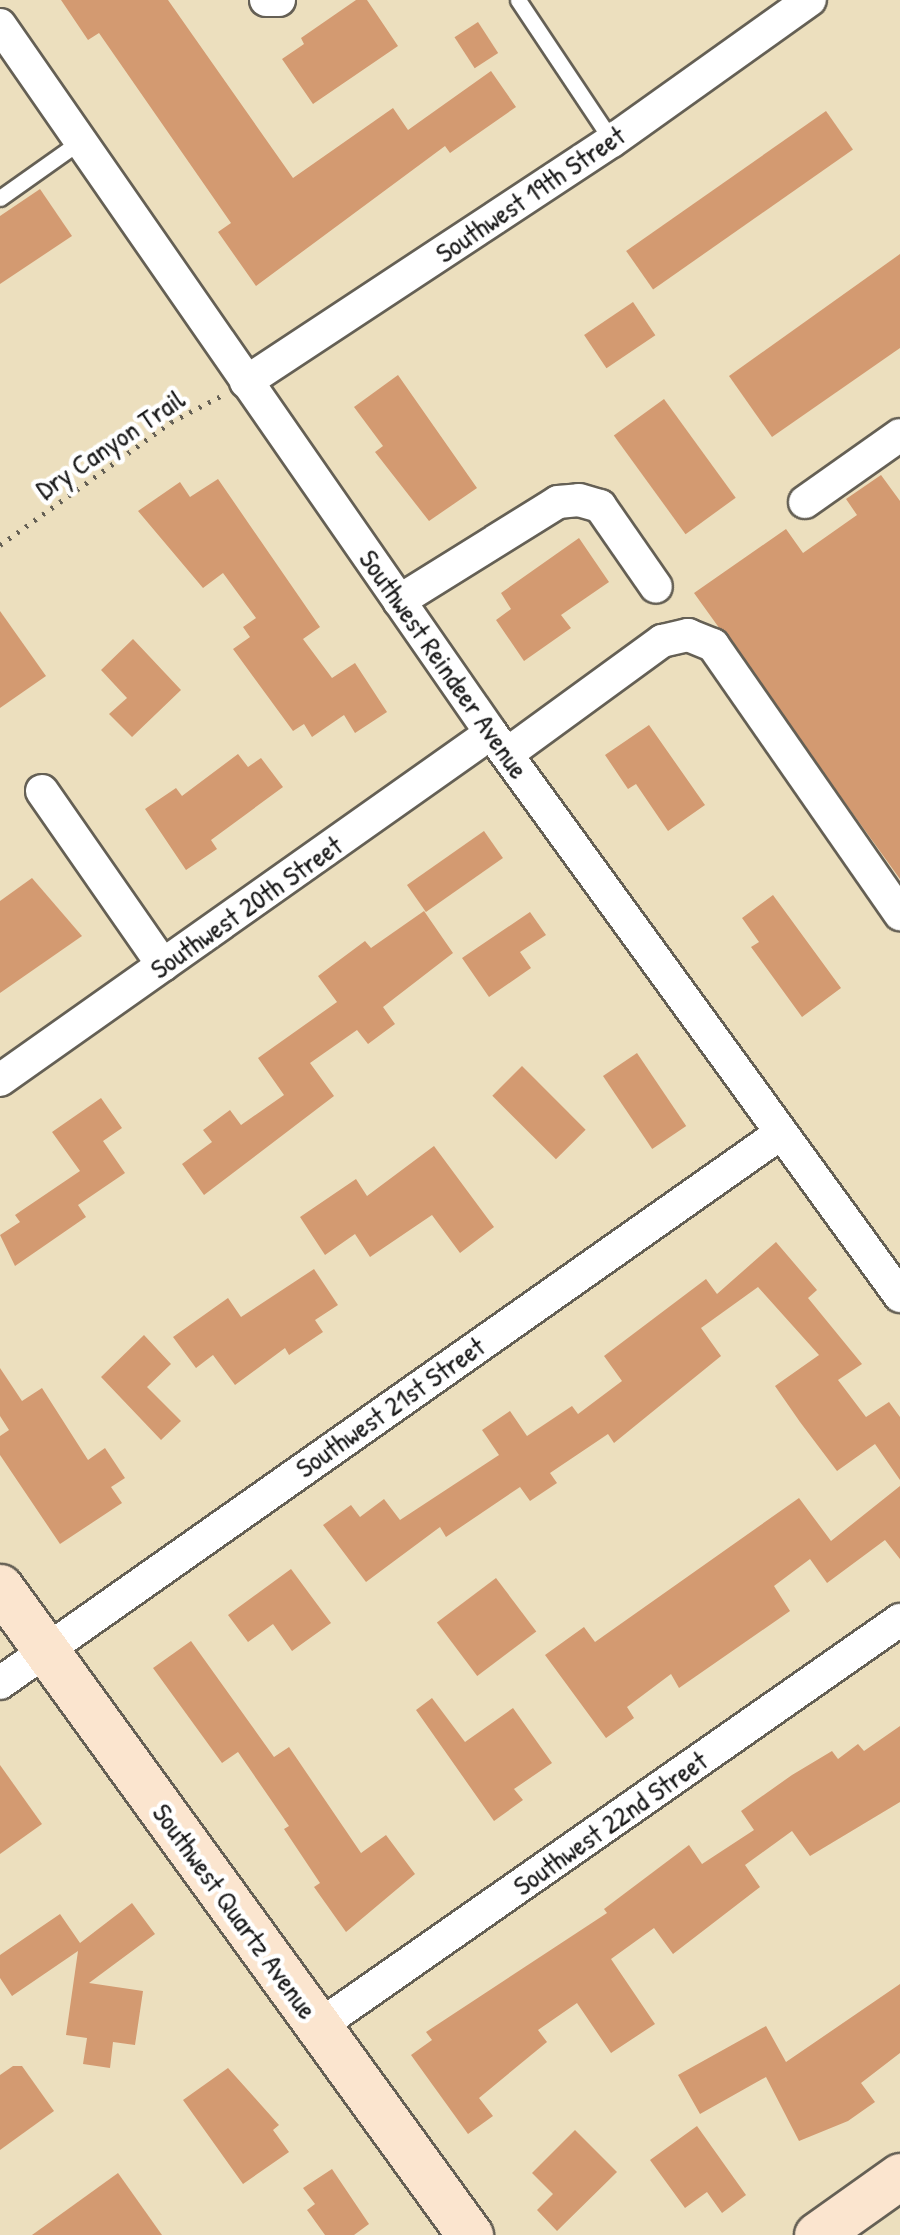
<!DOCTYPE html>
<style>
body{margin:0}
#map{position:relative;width:900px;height:2235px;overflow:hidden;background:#ecdfbe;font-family:"Patrick Hand",sans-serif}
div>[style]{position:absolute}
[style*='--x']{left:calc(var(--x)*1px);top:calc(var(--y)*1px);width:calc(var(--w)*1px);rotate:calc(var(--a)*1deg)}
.building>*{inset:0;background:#d39a71;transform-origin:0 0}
.path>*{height:5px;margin-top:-2.5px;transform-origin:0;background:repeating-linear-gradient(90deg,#656055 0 2.5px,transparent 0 10.5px)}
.roads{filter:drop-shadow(2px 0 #656055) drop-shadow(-2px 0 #656055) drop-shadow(0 2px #656055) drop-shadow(0 -2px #656055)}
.lane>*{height:15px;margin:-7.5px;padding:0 7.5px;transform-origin:7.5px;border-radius:7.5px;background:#fff}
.street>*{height:32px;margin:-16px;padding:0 16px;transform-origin:16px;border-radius:16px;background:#fff}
.secondary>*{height:45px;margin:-22.5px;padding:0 22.5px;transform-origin:22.5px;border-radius:22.5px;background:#fbe5cf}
span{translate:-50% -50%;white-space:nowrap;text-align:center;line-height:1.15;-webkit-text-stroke:9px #fff;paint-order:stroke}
.street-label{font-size:28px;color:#1c1c1c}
</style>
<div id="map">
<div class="building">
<div style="clip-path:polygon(61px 0,168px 0,293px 178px,393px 108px,408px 130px,491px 71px,516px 107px,450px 153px,445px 146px,256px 286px,218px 232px,231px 223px,99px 33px,88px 40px)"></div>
<div style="clip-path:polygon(356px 0,367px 0,398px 46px,313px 104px,282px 59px,304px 44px,301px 38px)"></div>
<div style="left:478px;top:22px;width:37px;height:28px;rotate:57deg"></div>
<div style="left:826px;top:111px;width:47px;height:244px;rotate:55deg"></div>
<div style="clip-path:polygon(40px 189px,72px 236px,0 284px,0 216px)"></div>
<div style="clip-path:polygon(900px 254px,900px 348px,772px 437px,729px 376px)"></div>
<div style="left:633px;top:302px;width:40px;height:59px;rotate:56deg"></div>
<div style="clip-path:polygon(398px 375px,477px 488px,429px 521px,375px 452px,383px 446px,354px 407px)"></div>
<div style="left:664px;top:399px;width:122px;height:62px;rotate:54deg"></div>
<div style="clip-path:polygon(881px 475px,900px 501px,900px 879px,694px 593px,786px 529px,803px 553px,857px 515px,846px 499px)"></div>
<div style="clip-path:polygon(218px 479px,320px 627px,303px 639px,332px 678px,355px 663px,387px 712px,355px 733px,344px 715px,312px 737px,304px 724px,293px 731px,233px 649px,250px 637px,243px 627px,256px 618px,223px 573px,203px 588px,138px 511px,180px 482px,190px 497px)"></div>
<div style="clip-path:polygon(579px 538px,609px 582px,561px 615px,571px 628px,524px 661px,496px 620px,511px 609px,501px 593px)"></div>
<div style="clip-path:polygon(0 611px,46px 676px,0 708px)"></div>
<div style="clip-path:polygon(133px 639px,181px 690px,132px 737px,109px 714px,127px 698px,101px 670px)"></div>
<div style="clip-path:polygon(649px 725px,705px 805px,668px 831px,636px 784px,628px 789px,605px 755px)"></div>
<div style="clip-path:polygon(238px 754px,248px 767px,261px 758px,283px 787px,211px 840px,217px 849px,186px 870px,145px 809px,176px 788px,182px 796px)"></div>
<div style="left:484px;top:831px;width:33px;height:94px;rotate:55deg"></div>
<div style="clip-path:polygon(32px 878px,82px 936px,0 993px,0 901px)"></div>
<div style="clip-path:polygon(773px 895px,841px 988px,802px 1017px,751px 947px,759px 942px,742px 918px)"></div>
<div style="clip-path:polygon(424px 911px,453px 953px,383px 1007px,395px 1024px,368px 1044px,357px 1030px,310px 1063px,334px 1096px,204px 1195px,182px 1164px,212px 1142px,203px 1130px,230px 1110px,241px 1125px,284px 1095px,258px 1058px,337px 1002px,318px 976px,365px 941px,371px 948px)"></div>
<div style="clip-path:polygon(530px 912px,546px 935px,520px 952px,531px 968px,489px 997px,462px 958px)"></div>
<div style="left:637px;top:1053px;width:88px;height:41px;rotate:56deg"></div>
<div style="left:522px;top:1066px;width:90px;height:42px;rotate:45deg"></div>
<div style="clip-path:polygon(101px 1098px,122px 1128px,103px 1141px,125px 1173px,78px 1205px,86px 1217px,15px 1266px,0 1235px,20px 1222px,15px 1215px,80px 1171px,52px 1132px)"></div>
<div style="clip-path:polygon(434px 1146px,494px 1227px,460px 1253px,432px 1215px,370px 1257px,355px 1234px,325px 1255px,300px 1217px,356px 1179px,367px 1196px)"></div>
<div style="clip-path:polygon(776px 1242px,817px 1290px,808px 1298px,862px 1364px,838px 1380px,866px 1417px,889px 1402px,900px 1417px,900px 1480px,875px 1444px,837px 1471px,800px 1422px,775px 1386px,819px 1355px,758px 1287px,701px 1328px,721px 1356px,614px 1443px,608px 1434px,550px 1473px,557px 1483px,530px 1501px,520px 1487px,446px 1537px,440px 1527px,366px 1582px,323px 1525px,351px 1505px,360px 1517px,384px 1499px,400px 1520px,499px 1455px,482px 1430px,510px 1411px,527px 1436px,572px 1406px,578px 1414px,622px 1381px,604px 1356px,706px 1279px,717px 1294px)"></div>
<div style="clip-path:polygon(314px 1269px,338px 1305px,315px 1320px,323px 1332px,289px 1355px,285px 1348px,235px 1385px,213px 1355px,196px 1368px,173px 1337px,228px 1298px,241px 1317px)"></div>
<div style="clip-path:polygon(144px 1335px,171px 1364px,147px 1387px,181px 1421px,161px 1440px,101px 1377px)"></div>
<div style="clip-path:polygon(0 1368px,22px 1401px,42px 1388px,88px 1460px,105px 1448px,125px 1478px,111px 1487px,122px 1503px,60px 1544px,0 1455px,0 1436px,9px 1430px,0 1416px)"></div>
<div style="clip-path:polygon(900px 1486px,900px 1559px,885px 1540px,827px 1583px,810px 1559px,774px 1586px,790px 1611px,679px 1688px,671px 1674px,627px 1707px,634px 1718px,606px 1738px,545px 1655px,584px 1627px,595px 1642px,799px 1498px,831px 1541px)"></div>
<div style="clip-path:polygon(291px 1569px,331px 1623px,292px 1651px,273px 1624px,248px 1642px,228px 1615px)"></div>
<div style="left:496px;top:1578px;width:67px;height:74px;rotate:53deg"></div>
<div style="clip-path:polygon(191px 1641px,274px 1757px,289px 1747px,361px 1853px,386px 1835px,415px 1874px,346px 1932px,314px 1887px,320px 1883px,284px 1829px,289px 1826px,238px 1752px,222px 1763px,153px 1668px)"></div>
<div style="clip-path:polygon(432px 1698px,465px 1742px,513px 1708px,552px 1763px,514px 1789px,523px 1800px,494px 1821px,416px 1710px)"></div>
<div style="clip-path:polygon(900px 1726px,900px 1802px,810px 1856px,792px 1831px,745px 1865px,760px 1887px,673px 1954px,654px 1928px,611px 1959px,655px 2024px,611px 2053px,577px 2003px,538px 2030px,547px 2042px,479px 2098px,493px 2116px,468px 2134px,411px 2055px,432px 2040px,426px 2032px,607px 1913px,604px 1909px,689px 1845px,702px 1864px,754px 1830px,741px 1811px,792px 1775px,832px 1751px,838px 1759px,858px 1744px,864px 1751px)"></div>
<div style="clip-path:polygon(0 1765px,42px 1824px,0 1854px)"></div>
<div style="clip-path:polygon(132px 1903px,155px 1934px,89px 1983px,143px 1991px,135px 2045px,113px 2042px,110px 2068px,83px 2064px,87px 2038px,66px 2035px,78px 1951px,12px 1996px,0 1978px,0 1955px,60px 1914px,80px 1943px)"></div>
<div style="clip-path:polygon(900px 1984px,900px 2053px,861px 2083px,875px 2102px,848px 2121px,799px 2141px,766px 2077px,700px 2114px,678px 2075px,766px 2026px,786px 2062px)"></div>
<div style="clip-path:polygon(13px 2066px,22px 2066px,54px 2111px,0 2150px,0 2075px)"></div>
<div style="clip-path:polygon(228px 2068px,279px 2125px,273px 2130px,289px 2152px,243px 2184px,183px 2100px)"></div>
<div style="clip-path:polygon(697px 2126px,746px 2195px,722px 2213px,707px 2192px,685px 2208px,650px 2160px)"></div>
<div style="clip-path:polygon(575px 2130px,617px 2172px,557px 2231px,537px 2210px,553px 2194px,532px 2173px)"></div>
<div style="clip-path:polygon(332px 2169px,369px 2224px,354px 2235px,325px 2235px,307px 2210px,315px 2204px,303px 2188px)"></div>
<div style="clip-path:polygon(118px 2173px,162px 2235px,32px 2235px)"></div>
</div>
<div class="path">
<div style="--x:0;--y:545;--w:211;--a:-35.7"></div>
<div style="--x:171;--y:422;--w:56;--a:-27.5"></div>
</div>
<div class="roads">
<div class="lane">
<div style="--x:518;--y:0;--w:169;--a:56.3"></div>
<div style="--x:0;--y:198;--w:97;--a:-35.3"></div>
</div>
<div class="street">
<div style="--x:266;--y:0;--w:13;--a:0"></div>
<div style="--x:0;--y:25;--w:862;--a:55.26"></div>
<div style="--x:491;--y:733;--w:696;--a:54"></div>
<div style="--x:246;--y:382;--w:438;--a:-33.4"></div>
<div style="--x:612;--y:141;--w:243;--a:-35.5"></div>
<div style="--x:805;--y:502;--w:116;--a:-35.2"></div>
<div style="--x:399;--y:601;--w:187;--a:-31.9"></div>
<div style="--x:558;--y:502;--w:21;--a:-5"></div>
<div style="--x:579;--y:500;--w:22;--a:16"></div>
<div style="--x:600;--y:506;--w:98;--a:55.3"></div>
<div style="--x:507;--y:754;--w:192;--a:-36.1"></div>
<div style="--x:662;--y:641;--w:27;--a:-13"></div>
<div style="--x:688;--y:635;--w:27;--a:22"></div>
<div style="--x:713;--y:645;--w:328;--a:55.2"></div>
<div style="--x:42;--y:791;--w:212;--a:55.2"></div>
<div style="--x:0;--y:1080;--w:601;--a:-35.25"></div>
<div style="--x:0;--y:1683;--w:955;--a:-35.15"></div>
<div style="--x:319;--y:2026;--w:709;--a:-34.95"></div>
</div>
<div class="secondary">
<div style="--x:0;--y:1587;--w:801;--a:54.05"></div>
<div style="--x:817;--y:2235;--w:102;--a:-35.4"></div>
</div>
</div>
<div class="street-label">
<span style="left:530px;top:194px;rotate:-34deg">Southwest 19th Street</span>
<span style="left:110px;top:444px;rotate:-34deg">Dry Canyon Trail</span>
<span style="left:444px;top:664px;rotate:55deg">Southwest Reindeer Avenue</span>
<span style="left:246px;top:907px;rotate:-35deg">Southwest 20th Street</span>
<span style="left:390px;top:1407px;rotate:-35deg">Southwest 21st Street</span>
<span style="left:610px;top:1823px;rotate:-35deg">Southwest 22nd Street</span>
<span style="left:235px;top:1911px;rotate:54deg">Southwest Quartz Avenue</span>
</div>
</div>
